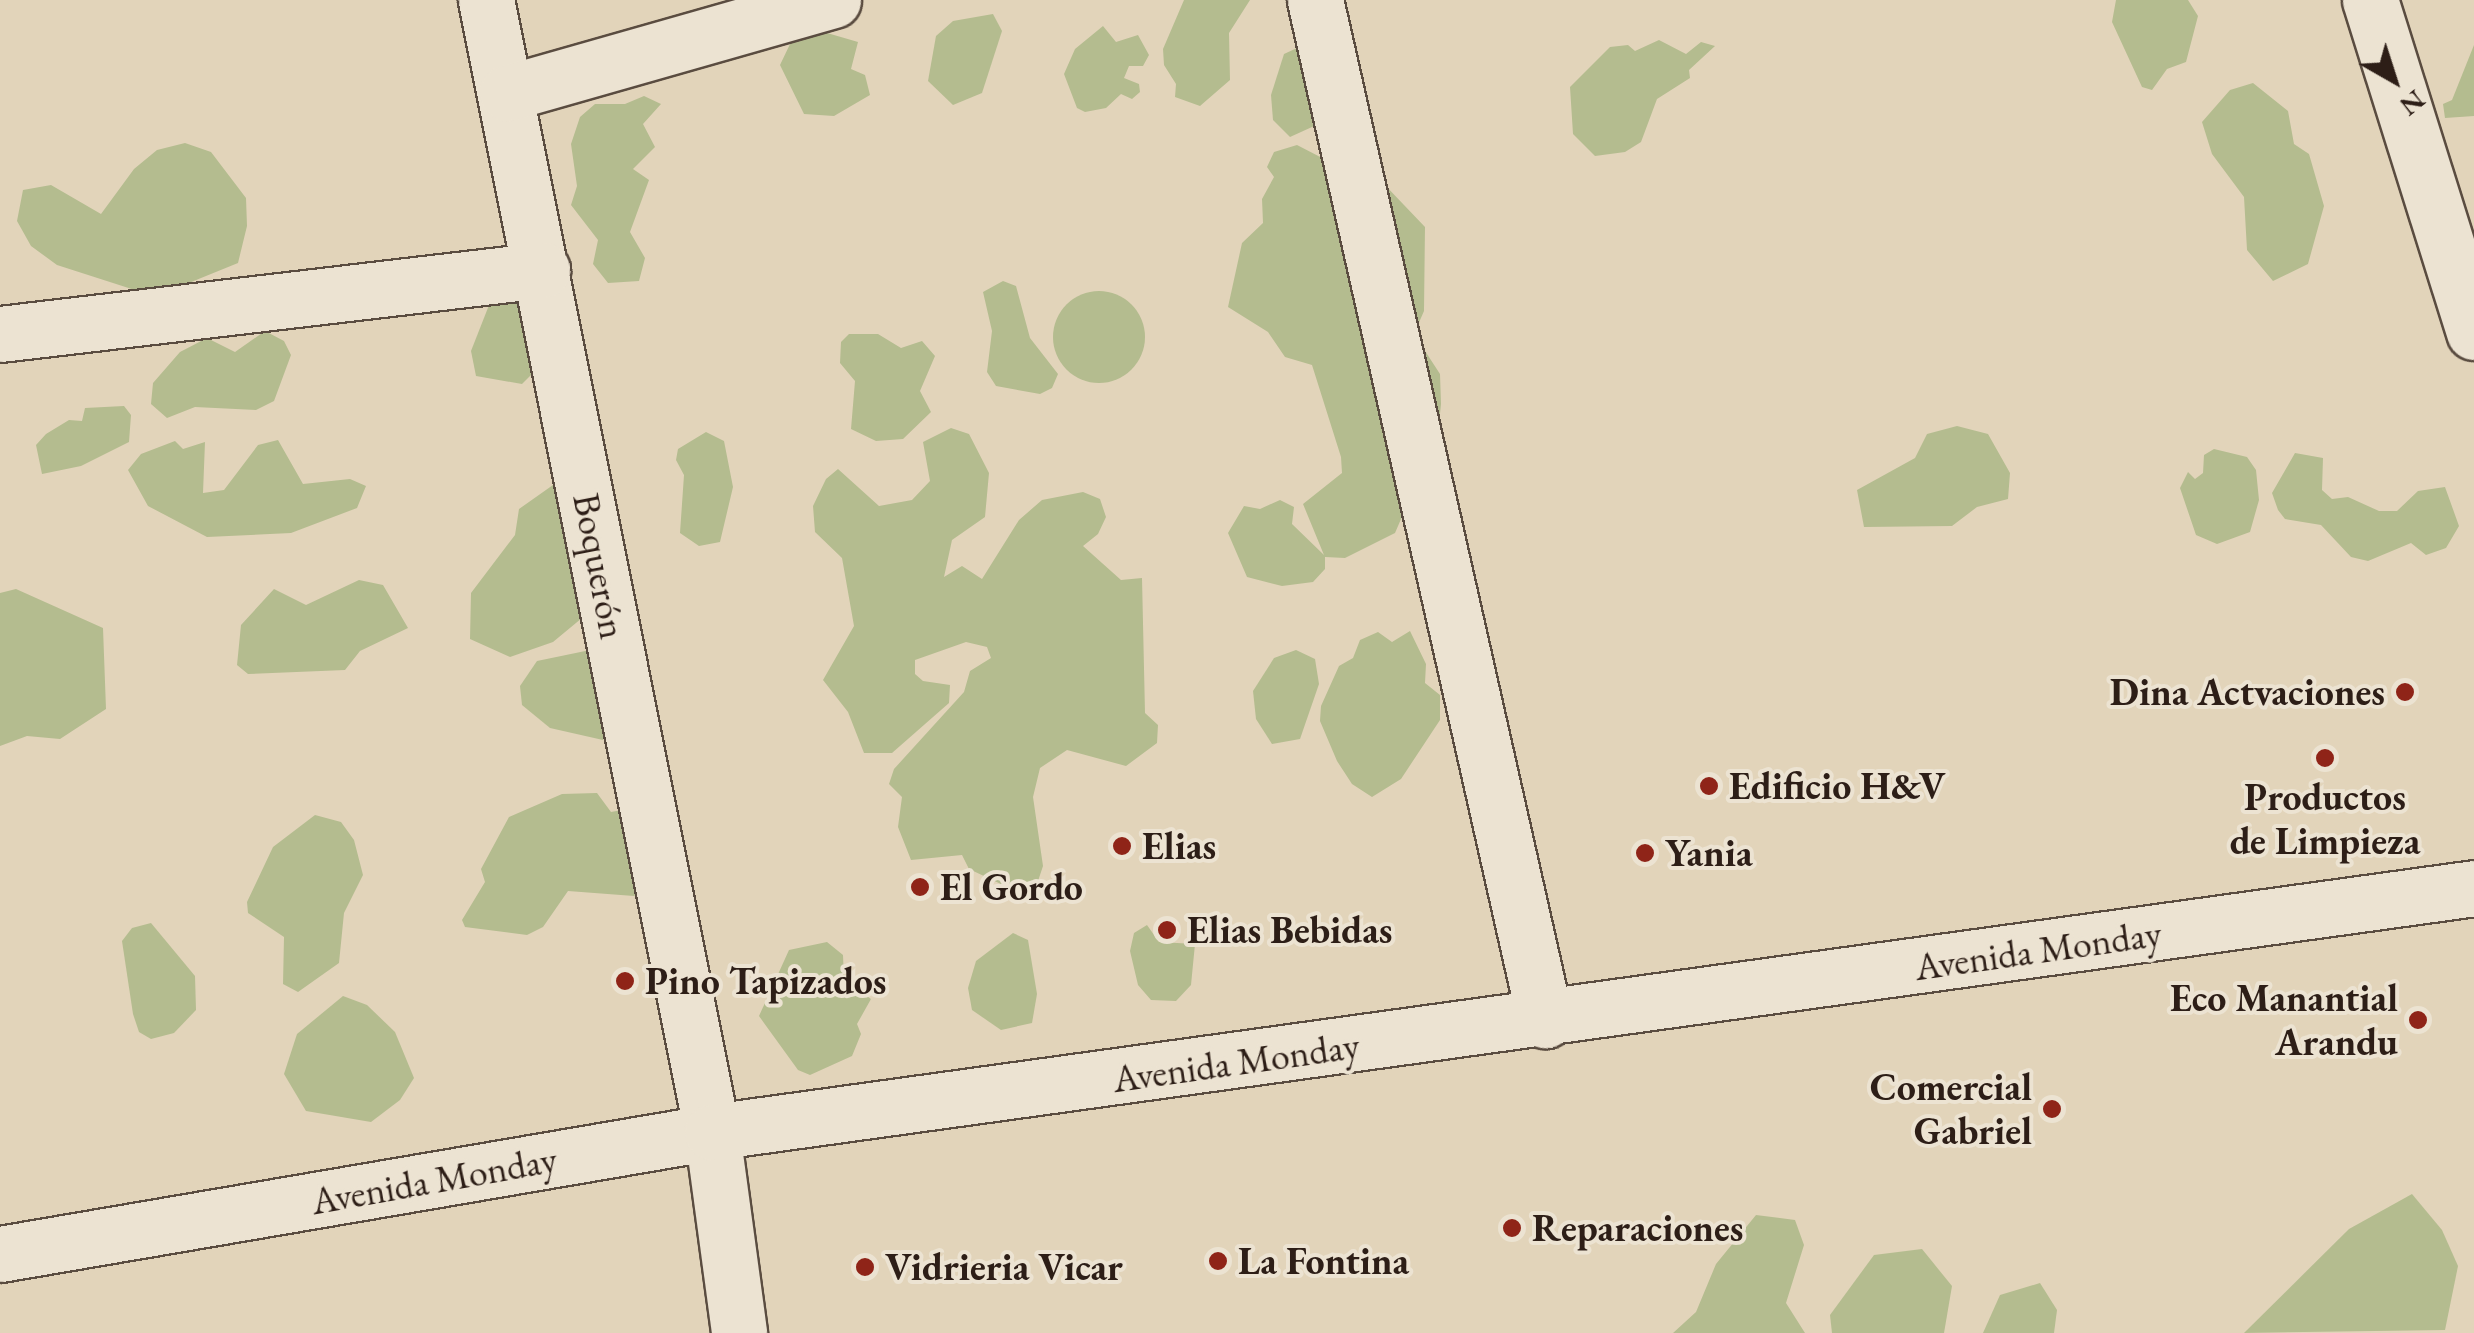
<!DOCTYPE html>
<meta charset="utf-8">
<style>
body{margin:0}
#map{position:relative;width:2474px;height:1333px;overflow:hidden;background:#e2d4ba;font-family:"EB Garamond",serif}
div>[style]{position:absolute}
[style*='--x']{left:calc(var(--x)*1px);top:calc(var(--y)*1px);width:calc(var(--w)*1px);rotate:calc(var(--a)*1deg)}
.green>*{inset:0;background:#b4bc8f}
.round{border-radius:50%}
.roads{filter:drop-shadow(2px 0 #5a4c40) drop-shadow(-2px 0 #5a4c40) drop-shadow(0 2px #5a4c40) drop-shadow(0 -2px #5a4c40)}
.minor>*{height:55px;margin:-27.5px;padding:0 27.5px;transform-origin:27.5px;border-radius:27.5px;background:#ece3d2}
.secondary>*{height:55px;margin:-27.5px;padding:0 27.5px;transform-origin:27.5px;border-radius:27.5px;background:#ece3d2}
.dots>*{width:28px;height:28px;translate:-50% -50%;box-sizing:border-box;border:5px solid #ece3d2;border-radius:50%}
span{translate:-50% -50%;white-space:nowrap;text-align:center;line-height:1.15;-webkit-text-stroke:8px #ece3d2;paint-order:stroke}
.street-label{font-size:38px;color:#2d1e17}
.poi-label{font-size:38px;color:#2d1e17;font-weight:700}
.right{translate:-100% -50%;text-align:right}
.left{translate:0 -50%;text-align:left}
.north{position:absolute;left:2344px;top:30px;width:100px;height:100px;-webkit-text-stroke:8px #ece3d2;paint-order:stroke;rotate:141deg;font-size:28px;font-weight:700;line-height:40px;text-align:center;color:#2d1e17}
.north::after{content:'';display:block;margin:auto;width:35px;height:45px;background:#2d1e17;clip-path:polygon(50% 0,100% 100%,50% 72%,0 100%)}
</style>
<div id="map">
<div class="green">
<div style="clip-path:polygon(1184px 0,1250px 0,1229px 33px,1230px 80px,1200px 106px,1175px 97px,1176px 84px,1164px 65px,1163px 49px)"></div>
<div style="clip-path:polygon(2116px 0,2188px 0,2198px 16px,2186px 62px,2167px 69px,2152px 90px,2142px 87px,2112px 22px)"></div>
<div style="clip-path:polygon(993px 14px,1002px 31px,982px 93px,953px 105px,928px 81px,936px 36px,953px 21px)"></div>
<div style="clip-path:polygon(1103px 26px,1116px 42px,1138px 35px,1149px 55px,1143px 66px,1129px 66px,1124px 78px,1139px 84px,1140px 92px,1132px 99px,1121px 94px,1106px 108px,1085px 112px,1077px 108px,1064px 74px,1075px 49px)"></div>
<div style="clip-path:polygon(810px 28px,858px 42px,851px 69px,865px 75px,870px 95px,834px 116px,804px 114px,780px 65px,791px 42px)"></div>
<div style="clip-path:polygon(1659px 40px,1686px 54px,1701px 42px,1715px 46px,1689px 70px,1690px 78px,1657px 99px,1641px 142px,1625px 152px,1595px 156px,1573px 134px,1570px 87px,1610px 47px,1628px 45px,1635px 51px)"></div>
<div style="clip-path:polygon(2474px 45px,2474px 116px,2445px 118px,2443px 104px,2452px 100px)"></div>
<div style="clip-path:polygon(1297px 48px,1323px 122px,1290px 137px,1273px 120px,1271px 95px,1284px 54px)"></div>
<div style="clip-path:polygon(2253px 83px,2288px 111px,2294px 144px,2309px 154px,2324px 206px,2308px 264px,2273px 281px,2247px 250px,2244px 197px,2212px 154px,2202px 122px,2230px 90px)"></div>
<div style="clip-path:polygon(644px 96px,661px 104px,643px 124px,655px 147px,633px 169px,649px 180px,630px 232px,645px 258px,639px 281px,608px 283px,593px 264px,598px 240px,571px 205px,577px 186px,571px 144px,580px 117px,595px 104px,625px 104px)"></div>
<div style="clip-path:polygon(185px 143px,211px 152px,246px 198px,247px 226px,238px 263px,174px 289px,141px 292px,57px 265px,31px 246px,17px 221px,23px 190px,51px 185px,101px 214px,134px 169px,157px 150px)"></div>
<div style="clip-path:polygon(1297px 145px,1328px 161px,1361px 160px,1425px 227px,1424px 311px,1414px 334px,1440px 374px,1441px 404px,1438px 433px,1395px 533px,1345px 558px,1325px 557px,1325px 569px,1313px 582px,1282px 586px,1247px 577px,1228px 533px,1244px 506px,1260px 509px,1280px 500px,1294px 507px,1292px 524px,1324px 555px,1303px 504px,1342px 473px,1341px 457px,1312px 365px,1285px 357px,1268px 332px,1228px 307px,1242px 243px,1263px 223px,1262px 199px,1274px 177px,1267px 167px,1274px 152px)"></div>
<div style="clip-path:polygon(1003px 281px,1016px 286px,1030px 338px,1058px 374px,1052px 388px,1040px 394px,996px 386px,987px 372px,992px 331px,983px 292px)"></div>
<div style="clip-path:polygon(527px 285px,537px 369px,522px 384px,476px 376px,471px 351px,493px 295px)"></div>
<div class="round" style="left:1053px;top:291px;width:92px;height:92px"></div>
<div style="clip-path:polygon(265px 331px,284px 341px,291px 355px,274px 401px,256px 410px,195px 407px,167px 418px,151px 404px,153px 383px,180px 352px,207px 338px,235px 352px)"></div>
<div style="clip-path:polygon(849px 334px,878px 334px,901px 348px,922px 341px,935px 356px,920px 391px,931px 412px,903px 439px,876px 441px,851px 429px,855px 381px,840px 363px,841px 342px)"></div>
<div style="clip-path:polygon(124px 406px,131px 415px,129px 442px,81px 466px,42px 474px,36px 445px,46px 434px,69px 420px,82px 421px,85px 408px)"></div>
<div style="clip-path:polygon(1957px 426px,1988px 434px,2010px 473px,2008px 499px,1977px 507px,1952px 526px,1864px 527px,1857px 490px,1915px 458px,1927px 434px)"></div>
<div style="clip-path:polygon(951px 428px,969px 434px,989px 473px,985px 517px,952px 540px,944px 577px,962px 566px,982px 579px,1019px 520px,1042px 500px,1083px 492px,1100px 499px,1106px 517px,1098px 534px,1083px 546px,1121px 580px,1142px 578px,1145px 713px,1158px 725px,1157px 743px,1126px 766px,1067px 750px,1040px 768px,1033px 797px,1043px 866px,1037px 884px,1022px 894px,969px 869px,962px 855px,911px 860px,898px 827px,902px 797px,889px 784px,894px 769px,964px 692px,970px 671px,991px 658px,987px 647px,966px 642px,915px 660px,915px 674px,923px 681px,950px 685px,949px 703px,892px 753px,864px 753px,848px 712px,823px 680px,854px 626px,842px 558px,815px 532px,813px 506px,826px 479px,838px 469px,879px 506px,912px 500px,930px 481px,923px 442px)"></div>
<div style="clip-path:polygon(706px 432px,724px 441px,733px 487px,720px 542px,699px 546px,680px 533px,684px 475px,676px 460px,678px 449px)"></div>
<div style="clip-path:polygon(278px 440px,303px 484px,350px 479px,366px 486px,357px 508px,291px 533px,207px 537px,148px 506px,128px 470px,141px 454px,175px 441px,183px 449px,205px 442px,203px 493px,224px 490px,258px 445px)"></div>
<div style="clip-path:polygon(2214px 449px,2247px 457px,2256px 470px,2259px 500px,2250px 532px,2217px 544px,2196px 535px,2180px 488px,2188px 472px,2195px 479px,2203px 473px,2204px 455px)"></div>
<div style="clip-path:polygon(2295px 453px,2323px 458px,2322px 490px,2332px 499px,2348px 497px,2379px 511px,2397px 511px,2418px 491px,2445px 487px,2459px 526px,2446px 548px,2426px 555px,2411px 543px,2368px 561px,2351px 557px,2321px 525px,2285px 519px,2278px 510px,2272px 493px)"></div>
<div style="clip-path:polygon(553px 485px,579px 492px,582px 618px,553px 642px,510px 657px,470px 639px,471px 593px,515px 535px,519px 509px)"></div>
<div style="clip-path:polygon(359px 580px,383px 585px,408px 628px,360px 651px,345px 670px,248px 674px,237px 665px,241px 625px,274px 589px,306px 605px)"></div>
<div style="clip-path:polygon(16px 589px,103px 628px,106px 709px,60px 739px,27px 736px,0 746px,0 593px)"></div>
<div style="clip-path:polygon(1410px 631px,1426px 664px,1425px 683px,1440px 695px,1440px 720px,1401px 779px,1372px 797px,1352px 784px,1337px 761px,1320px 721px,1321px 706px,1339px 666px,1353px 658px,1360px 640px,1378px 632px,1392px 642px)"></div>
<div style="clip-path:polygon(595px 649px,611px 724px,603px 740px,550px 728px,522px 705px,520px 686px,537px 661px)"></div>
<div style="clip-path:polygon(1296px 650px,1315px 659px,1319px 684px,1300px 739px,1272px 744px,1256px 719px,1253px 691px,1274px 658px)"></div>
<div style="clip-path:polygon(597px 793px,611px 812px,622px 810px,653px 880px,634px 896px,568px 891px,543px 927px,527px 935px,465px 927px,462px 920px,485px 882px,481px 869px,509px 817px,562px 794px)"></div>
<div style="clip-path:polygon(315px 815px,341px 822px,354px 840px,363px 875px,344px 913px,339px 963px,298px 992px,283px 984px,284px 937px,248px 913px,247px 902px,273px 847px)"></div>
<div style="clip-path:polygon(151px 923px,195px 976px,196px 1010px,174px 1033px,151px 1039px,139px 1032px,133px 1014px,122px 941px,132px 928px)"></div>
<div style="clip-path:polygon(1147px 925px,1159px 942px,1195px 944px,1191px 985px,1176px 1001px,1151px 1000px,1138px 985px,1130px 951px,1134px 933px)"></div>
<div style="clip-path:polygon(1013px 933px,1028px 940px,1037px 994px,1032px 1023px,1001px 1030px,972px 1010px,968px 988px,976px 961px)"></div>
<div style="clip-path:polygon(827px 942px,843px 955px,844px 980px,871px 999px,857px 1024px,861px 1034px,852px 1056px,810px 1075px,798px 1070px,759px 1016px,789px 950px)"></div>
<div style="clip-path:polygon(343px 996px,367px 1005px,395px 1032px,414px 1078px,400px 1100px,371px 1122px,306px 1111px,284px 1074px,297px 1034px)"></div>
<div style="clip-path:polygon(2412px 1194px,2442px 1230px,2458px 1266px,2445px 1330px,2244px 1333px,2349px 1229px)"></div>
<div style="clip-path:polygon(1756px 1215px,1795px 1220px,1804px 1245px,1786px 1303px,1805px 1333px,1673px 1333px,1696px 1312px,1716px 1264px)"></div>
<div style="clip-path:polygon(1922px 1249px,1952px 1286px,1944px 1333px,1832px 1333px,1830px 1315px,1874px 1255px)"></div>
<div style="clip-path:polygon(2040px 1283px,2057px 1310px,2054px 1333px,1983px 1333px,2000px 1295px)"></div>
</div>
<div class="roads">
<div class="minor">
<div style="--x:486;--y:0;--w:1154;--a:78.71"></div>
<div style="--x:712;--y:1132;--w:203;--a:82.3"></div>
<div style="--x:1315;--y:0;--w:1046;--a:77.29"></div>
<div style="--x:2370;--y:0;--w:348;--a:72.6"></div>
<div style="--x:507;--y:93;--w:339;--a:-15.9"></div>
<div style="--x:0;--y:334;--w:546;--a:-6.73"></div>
</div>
<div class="secondary">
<div style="--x:0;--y:1254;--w:722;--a:-9.72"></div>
<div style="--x:712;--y:1132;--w:1779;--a:-7.88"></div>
</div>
</div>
<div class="dots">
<div style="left:2405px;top:692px;background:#8f2418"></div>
<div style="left:2325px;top:758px;background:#8f2418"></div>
<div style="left:1709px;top:786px;background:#8f2418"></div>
<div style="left:1122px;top:846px;background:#8f2418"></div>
<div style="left:1645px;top:853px;background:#8f2418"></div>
<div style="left:920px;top:887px;background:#8f2418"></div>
<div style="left:1167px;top:930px;background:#8f2418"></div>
<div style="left:625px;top:981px;background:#8f2418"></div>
<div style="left:2418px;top:1020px;background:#8f2418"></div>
<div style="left:2052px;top:1109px;background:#8f2418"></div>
<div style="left:1512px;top:1228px;background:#8f2418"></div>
<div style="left:1218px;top:1261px;background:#8f2418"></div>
<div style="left:865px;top:1267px;background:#8f2418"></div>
</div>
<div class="street-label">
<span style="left:600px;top:566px;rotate:79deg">Boquerón</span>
<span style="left:2038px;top:950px;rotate:-8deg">Avenida Monday</span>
<span style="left:1236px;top:1062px;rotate:-8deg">Avenida Monday</span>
<span style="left:434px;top:1180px;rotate:-10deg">Avenida Monday</span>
</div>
<div class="poi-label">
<span class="right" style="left:2385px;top:692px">Dina Actvaciones</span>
<span class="left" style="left:1729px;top:786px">Edificio H&amp;V</span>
<span style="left:2325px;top:819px">Productos<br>de Limpieza</span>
<span class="left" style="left:1142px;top:846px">Elias</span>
<span class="left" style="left:1665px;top:853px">Yania</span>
<span class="left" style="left:940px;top:887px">El Gordo</span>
<span class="left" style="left:1187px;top:930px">Elias Bebidas</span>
<span class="left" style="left:645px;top:981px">Pino Tapizados</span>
<span class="right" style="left:2398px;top:1020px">Eco Manantial<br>Arandu</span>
<span class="right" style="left:2032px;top:1109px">Comercial<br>Gabriel</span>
<span class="left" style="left:1532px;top:1228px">Reparaciones</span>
<span class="left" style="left:1238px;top:1261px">La Fontina</span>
<span class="left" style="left:885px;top:1267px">Vidrieria Vicar</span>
</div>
<div class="north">N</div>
</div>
